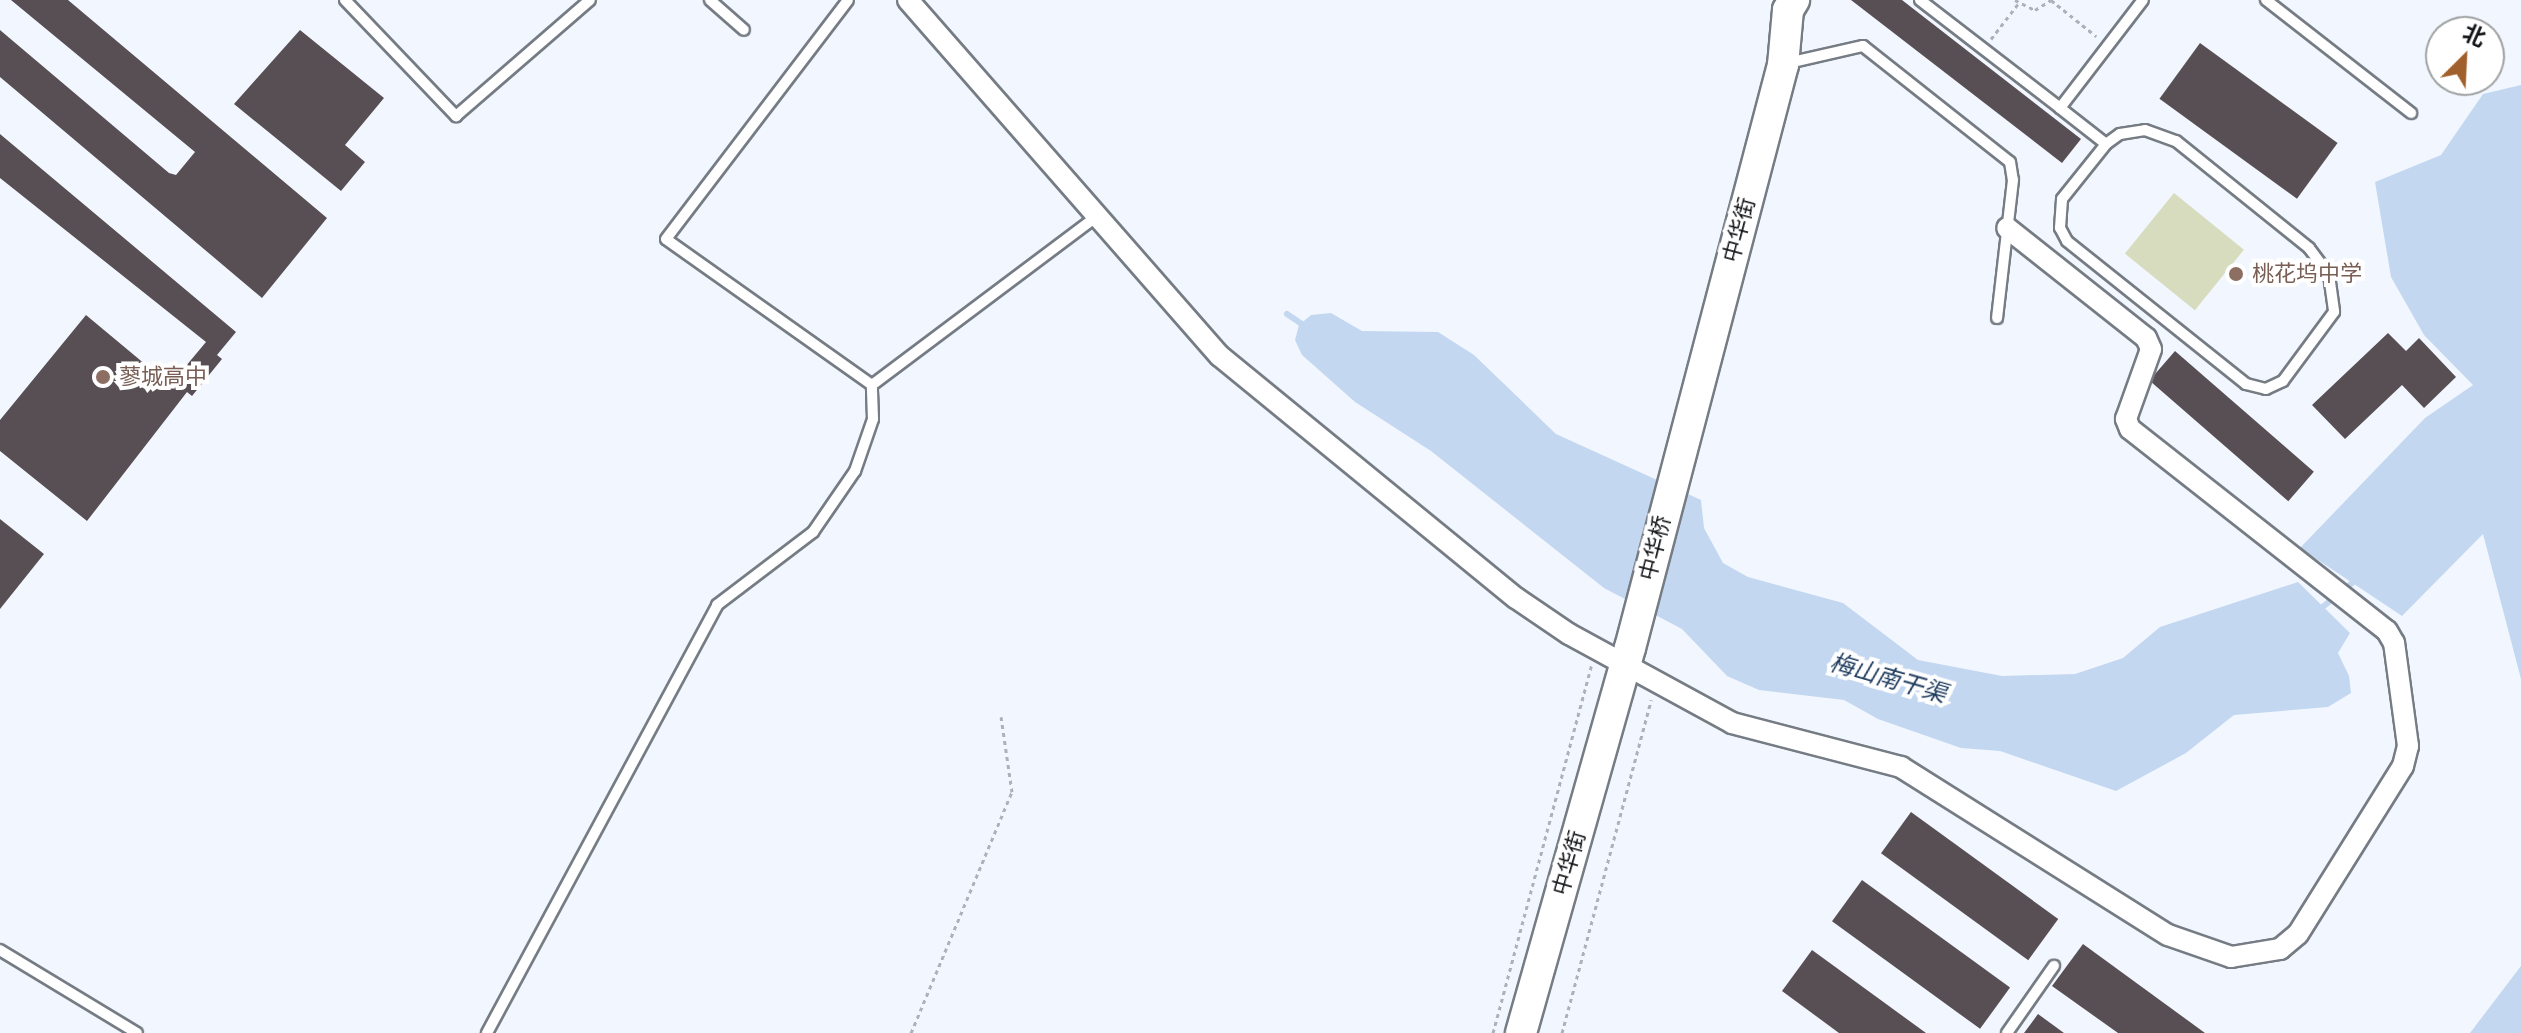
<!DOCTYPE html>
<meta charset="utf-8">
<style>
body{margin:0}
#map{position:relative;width:2521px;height:1033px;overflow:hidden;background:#f2f7ff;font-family:"Work Sans","Noto Sans SC",sans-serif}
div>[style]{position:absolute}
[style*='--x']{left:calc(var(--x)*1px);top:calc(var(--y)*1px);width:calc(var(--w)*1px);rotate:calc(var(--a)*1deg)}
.green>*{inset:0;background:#d7dcbf;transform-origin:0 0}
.water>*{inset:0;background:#c3d7f0}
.stream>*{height:6px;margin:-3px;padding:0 3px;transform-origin:3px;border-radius:3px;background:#c3d7f0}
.building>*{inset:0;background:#584f55;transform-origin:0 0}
.path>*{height:3px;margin-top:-1.5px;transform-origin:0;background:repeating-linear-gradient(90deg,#adb1b8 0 4px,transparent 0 8px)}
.roads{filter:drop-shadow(2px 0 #767c84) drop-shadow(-2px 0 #767c84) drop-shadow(0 2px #767c84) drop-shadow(0 -2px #767c84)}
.lane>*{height:10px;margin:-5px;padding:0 5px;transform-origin:5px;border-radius:5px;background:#fff}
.street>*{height:20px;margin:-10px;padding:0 10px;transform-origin:10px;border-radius:10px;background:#fff}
.secondary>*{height:30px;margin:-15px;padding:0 15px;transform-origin:15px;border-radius:15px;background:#fff}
.dots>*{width:22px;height:22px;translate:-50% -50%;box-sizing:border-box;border:4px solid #fff;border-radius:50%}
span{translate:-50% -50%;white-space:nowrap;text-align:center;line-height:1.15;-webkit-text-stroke:8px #fff;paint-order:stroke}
.street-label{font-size:22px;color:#121417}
.education-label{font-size:22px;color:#785e54}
.left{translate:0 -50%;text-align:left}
.water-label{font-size:24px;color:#1e3b5e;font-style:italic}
.north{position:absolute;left:2425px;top:16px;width:80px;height:80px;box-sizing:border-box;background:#fff;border:2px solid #a0a1a2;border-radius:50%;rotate:24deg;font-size:22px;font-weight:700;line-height:32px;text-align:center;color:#121417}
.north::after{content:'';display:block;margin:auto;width:28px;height:36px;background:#a1602b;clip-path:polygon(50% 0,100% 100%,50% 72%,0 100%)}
</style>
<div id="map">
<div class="green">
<div style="left:2174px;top:193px;width:90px;height:78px;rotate:39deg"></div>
</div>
<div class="water">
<div style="clip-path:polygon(2521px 85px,2521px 679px,2483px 534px,2402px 616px,2300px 548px,2425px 418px,2473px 385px,2424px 335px,2391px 277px,2375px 182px,2441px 155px,2483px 94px)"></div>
<div style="clip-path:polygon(1331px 313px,1362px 331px,1438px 332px,1474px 355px,1556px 434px,1701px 500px,1704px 528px,1723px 563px,1748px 577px,1843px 603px,1918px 660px,2002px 676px,2075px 674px,2123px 658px,2160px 627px,2298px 582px,2350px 633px,2338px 653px,2349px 676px,2351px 693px,2328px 707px,2234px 715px,2186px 753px,2116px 791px,2000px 751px,1961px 748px,1878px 719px,1844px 700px,1759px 690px,1727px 676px,1682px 629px,1604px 588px,1431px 451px,1355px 402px,1302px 355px,1295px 340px,1299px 325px,1311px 315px)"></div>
<div style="clip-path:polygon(2521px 966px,2521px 1033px,2470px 1033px)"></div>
</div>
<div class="stream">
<div style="--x:1287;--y:314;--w:25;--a:34"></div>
<div style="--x:2319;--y:610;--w:49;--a:-39.2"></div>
</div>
<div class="building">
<div style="clip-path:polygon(11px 0,68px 0,327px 218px,262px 298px,0 77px,0 30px,169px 173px,176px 175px,195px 152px)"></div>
<div style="clip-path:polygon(1851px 0,1902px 0,2081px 139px,2062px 163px)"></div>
<div style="clip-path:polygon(300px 30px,384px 98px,345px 145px,365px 162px,341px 191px,234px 104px)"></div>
<div style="left:2200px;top:43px;width:170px;height:69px;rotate:36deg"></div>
<div style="clip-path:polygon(0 134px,236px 332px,217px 355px,222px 359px,192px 396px,187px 392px,87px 521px,0 451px,0 420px,86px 315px,170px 385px,206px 342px,0 178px)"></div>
<div style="clip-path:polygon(2388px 333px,2406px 351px,2419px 338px,2456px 377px,2424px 408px,2402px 385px,2345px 439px,2312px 405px)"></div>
<div style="left:2175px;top:351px;width:184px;height:39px;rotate:41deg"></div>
<div style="clip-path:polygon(0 519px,44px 554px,0 609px)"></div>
<div style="left:1911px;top:812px;width:182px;height:51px;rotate:36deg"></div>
<div style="left:1862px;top:880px;width:183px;height:51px;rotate:36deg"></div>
<div style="clip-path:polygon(2083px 944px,2205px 1033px,2118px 1033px,2052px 986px)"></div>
<div style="clip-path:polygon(1812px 950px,1926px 1033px,1839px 1033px,1782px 991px)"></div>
<div style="clip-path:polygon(2038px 1014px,2064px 1033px,2024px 1033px)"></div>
</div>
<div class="path">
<div style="--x:2015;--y:0;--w:22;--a:27"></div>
<div style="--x:2035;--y:10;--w:19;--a:-32"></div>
<div style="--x:2051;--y:0;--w:58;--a:38.7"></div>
<div style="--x:1991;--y:39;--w:44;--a:-52.4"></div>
<div style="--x:911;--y:1033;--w:261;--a:-67.3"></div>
<div style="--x:1012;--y:792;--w:76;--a:-98.3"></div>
<div style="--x:1493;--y:1033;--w:380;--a:-75"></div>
<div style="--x:1562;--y:1033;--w:345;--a:-75"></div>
</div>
<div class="roads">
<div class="lane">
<div style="--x:345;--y:0;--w:161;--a:46.3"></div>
<div style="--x:456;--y:116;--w:177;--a:-40.9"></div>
<div style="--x:710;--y:0;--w:45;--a:41.4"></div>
<div style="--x:1920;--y:0;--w:177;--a:37.6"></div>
<div style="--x:2060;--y:108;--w:136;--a:-52.5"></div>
<div style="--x:2266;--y:0;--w:184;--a:37.9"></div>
<div style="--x:1788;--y:63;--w:77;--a:-12.8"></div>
<div style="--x:1863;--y:46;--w:187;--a:38.3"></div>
<div style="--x:2010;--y:162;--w:18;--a:81"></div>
<div style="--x:2013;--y:180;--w:139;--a:96.6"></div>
<div style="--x:2060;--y:108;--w:58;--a:38"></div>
<div style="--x:2145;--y:130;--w:33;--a:20"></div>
<div style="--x:2176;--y:141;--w:171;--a:38.8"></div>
<div style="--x:2309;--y:248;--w:34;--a:53"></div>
<div style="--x:2329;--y:275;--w:37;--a:82"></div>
<div style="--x:2334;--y:312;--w:86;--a:126.5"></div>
<div style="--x:2283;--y:381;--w:19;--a:155"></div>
<div style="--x:2266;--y:389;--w:21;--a:-166"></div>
<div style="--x:2246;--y:384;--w:229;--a:-141.4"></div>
<div style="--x:2067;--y:241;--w:15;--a:-118"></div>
<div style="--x:2060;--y:228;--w:29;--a:-86"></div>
<div style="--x:2062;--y:199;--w:70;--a:-51.3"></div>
<div style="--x:2106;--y:144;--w:17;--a:-36"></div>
<div style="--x:2120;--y:134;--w:25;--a:-9"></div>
<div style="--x:872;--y:385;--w:280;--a:-36.9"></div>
<div style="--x:0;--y:950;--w:160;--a:31.2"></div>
<div style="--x:487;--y:1033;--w:486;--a:-61.7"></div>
<div style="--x:717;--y:605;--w:121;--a:-37.2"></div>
<div style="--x:813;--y:532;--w:74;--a:-55.5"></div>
<div style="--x:855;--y:471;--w:55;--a:-70.9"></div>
<div style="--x:873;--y:419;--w:34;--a:-92"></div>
<div style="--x:872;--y:385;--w:252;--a:-144.7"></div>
<div style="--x:666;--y:239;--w:300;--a:-52.7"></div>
<div style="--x:2007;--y:1033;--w:82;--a:-55"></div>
</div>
<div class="street">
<div style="--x:908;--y:0;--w:473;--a:48.8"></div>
<div style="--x:1220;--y:356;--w:382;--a:39.3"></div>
<div style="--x:1516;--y:598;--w:64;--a:34.2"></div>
<div style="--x:1569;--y:634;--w:186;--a:28.6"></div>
<div style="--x:1732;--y:723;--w:175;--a:14.6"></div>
<div style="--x:1901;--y:767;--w:315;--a:32.2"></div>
<div style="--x:2168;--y:935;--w:67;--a:19.2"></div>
<div style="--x:2231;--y:957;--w:50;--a:-9.3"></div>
<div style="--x:2280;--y:949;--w:23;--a:-40"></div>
<div style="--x:2298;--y:934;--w:198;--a:-58"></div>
<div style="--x:2403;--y:766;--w:21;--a:-76"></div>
<div style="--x:2408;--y:746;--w:104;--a:-97.7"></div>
<div style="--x:2394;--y:643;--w:14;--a:-120"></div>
<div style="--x:2387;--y:631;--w:327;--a:-141.8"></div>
<div style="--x:2130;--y:429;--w:11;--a:-112"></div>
<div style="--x:2126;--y:419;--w:74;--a:-70.3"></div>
<div style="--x:2151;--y:349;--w:12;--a:-114"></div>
<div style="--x:2146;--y:338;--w:177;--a:-141.6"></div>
</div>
<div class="secondary">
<div style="--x:1521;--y:1033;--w:400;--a:-74.2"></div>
<div style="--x:1630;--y:648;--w:603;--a:-75.3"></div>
<div style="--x:1783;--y:65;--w:55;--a:-84.8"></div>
<div style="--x:1788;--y:10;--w:12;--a:-59"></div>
</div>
</div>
<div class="dots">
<div style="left:2236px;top:274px;background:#8d6e63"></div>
<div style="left:103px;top:377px;background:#8d6e63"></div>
</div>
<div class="street-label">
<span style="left:1739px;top:230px;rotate:-75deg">中华街</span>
<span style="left:1655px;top:548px;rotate:-76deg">中华桥</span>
<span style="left:1569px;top:863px;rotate:-74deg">中华街</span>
</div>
<div class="education-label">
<span class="left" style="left:2252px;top:274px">桃花坞中学</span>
<span class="left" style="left:119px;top:377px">蓼城高中</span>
</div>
<div class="water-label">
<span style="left:1888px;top:679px;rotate:16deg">梅山南干渠</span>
</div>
<div class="north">北</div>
</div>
